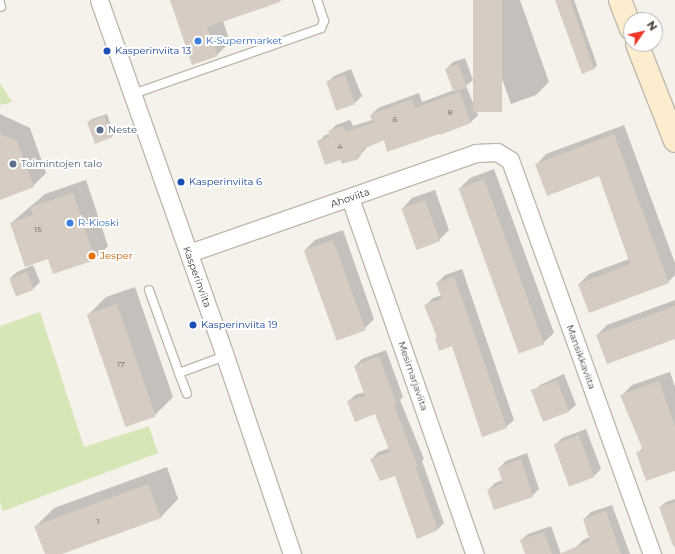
<!DOCTYPE html>
<style>
body{margin:0}
#map{position:relative;width:675px;height:554px;overflow:hidden;background:#f5f1eb;font-family:Montserrat,sans-serif}
div>[style]{position:absolute}
[style*='--x']{left:calc(var(--x)*1px);top:calc(var(--y)*1px);width:calc(var(--w)*1px);rotate:calc(var(--a)*1deg)}
.green>*{inset:0;background:#d5e6b7}
.shadow>*{inset:0;background:#0003}
.building>*{inset:0;background:#d6ccc1;transform-origin:0 0}
.roads{filter:drop-shadow(1px 0 #c0b8ae) drop-shadow(-1px 0 #c0b8ae) drop-shadow(0 1px #c0b8ae) drop-shadow(0 -1px #c0b8ae)}
.lane>*{height:8px;margin:-4px;padding:0 4px;transform-origin:4px;border-radius:4px;background:#fff}
.street>*{height:17px;margin:-8.5px;padding:0 8.5px;transform-origin:8.5px;border-radius:8.5px;background:#fff}
.secondary>*{height:22px;margin:-11px;padding:0 11px;transform-origin:11px;border-radius:11px;background:#fcedcf}
.dots>*{width:11px;height:11px;translate:-50% -50%;box-sizing:border-box;border:2px solid #fff;border-radius:50%}
span{translate:-50% -50%;white-space:nowrap;text-align:center;line-height:1.15;-webkit-text-stroke:4px #fff;paint-order:stroke}
.number-label{font-size:8px;color:#6c645b}
.number-label span{-webkit-text-stroke-width:0}
.shop-label{font-size:10px;color:#366cbe}
.left{translate:0 -50%;text-align:left}
.transit-label{font-size:10px;color:#164399}
.service-label{font-size:10px;color:#4e5e75}
.street-label{font-size:10px;color:#494139}
.food-label{font-size:10px;color:#c56008}
.north{position:absolute;left:623px;top:12px;width:40px;height:40px;box-sizing:border-box;background:#fff;border:1px solid #b6b3b0;border-radius:50%;rotate:56deg;font-size:11px;font-weight:700;line-height:16px;text-align:center;color:#494139}
.north::after{content:'';display:block;margin:auto;width:14px;height:18px;background:#ed372a;clip-path:polygon(50% 0,100% 100%,50% 72%,0 100%)}
</style>
<div id="map">
<div class="green">
<div style="clip-path:polygon(0 83px,12px 102px,0 105px)"></div>
<div style="clip-path:polygon(40px 312px,84px 447px,149px 426px,158px 453px,3px 511px,0 502px,0 326px)"></div>
</div>
<div class="shadow">
<div style="clip-path:polygon(171px 0,282px 0,223px 21px,230px 42px,217px 55px)"></div>
<div style="clip-path:polygon(474px 0,520px 0,549px 82px,536px 95px,511px 104px)"></div>
<div style="clip-path:polygon(556px 0,574px 0,597px 65px,594px 69px)"></div>
<div style="clip-path:polygon(465px 58px,473px 80px,466px 86px,478px 115px,471px 122px,440px 134px,440px 133px,384px 139px,368px 146px,358px 158px,318px 142px,325px 135px,330px 134px,329px 132px,336px 125px,350px 120px,353px 126px,372px 120px,371px 115px,378px 108px,419px 93px,422px 102px,454px 90px,446px 69px,453px 62px)"></div>
<div style="clip-path:polygon(351px 69px,362px 96px,355px 103px,338px 110px,327px 83px,334px 76px)"></div>
<div style="clip-path:polygon(0 114px,30px 128px,46px 173px,33px 186px,0 199px)"></div>
<div style="clip-path:polygon(107px 114px,114px 134px,111px 137px,88px 122px,92px 119px)"></div>
<div style="clip-path:polygon(624px 125px,675px 263px,675px 275px,668px 282px,579px 284px,589px 274px,629px 259px,600px 174px,536px 165px,546px 154px)"></div>
<div style="clip-path:polygon(494px 169px,554px 333px,543px 343px,460px 188px,470px 178px)"></div>
<div style="clip-path:polygon(86px 180px,108px 246px,95px 259px,11px 223px,45px 194px)"></div>
<div style="clip-path:polygon(435px 190px,449px 230px,439px 240px,402px 209px,412px 198px)"></div>
<div style="clip-path:polygon(343px 230px,374px 319px,364px 329px,305px 250px,315px 240px)"></div>
<div style="clip-path:polygon(33px 265px,40px 282px,33px 289px,10px 278px,17px 272px)"></div>
<div style="clip-path:polygon(462px 269px,514px 420px,506px 427px,453px 345px,438px 337px,425px 306px,433px 298px,442px 295px,437px 283px,445px 275px)"></div>
<div style="clip-path:polygon(135px 287px,173px 397px,155px 415px,88px 315px,106px 297px)"></div>
<div style="clip-path:polygon(675px 300px,675px 340px,674px 338px,597px 335px,607px 325px)"></div>
<div style="clip-path:polygon(386px 350px,403px 397px,400px 400px,424px 459px,422px 461px,444px 523px,437px 530px,396px 474px,372px 459px,378px 452px,390px 448px,375px 413px,348px 402px,355px 395px,365px 392px,355px 366px,362px 359px)"></div>
<div style="clip-path:polygon(670px 372px,675px 387px,675px 470px,638px 453px,643px 447px,621px 396px,632px 385px)"></div>
<div style="clip-path:polygon(564px 374px,576px 405px,569px 411px,533px 392px,540px 385px)"></div>
<div style="clip-path:polygon(586px 429px,601px 469px,594px 476px,570px 486px,555px 445px,562px 438px)"></div>
<div style="clip-path:polygon(527px 453px,539px 489px,532px 496px,488px 490px,495px 483px,503px 480px,499px 468px,506px 461px)"></div>
<div style="clip-path:polygon(167px 467px,178px 499px,160px 518px,59px 554px,46px 554px,36px 526px,54px 508px)"></div>
<div style="clip-path:polygon(675px 499px,675px 548px,660px 507px,666px 502px)"></div>
<div style="clip-path:polygon(612px 505px,630px 554px,579px 554px,576px 547px,583px 540px,590px 537px,584px 519px,591px 512px)"></div>
<div style="clip-path:polygon(551px 526px,561px 554px,526px 554px,521px 540px,528px 534px)"></div>
</div>
<div class="building">
<div style="clip-path:polygon(170px 0,279px 0,280px 2px,207px 27px,218px 56px,192px 65px)"></div>
<div style="left:473px;top:0;width:29px;height:112px"></div>
<div style="clip-path:polygon(555px 0,570px 0,594px 69px,582px 74px)"></div>
<div style="left:458px;top:64px;width:25px;height:14px;rotate:69deg"></div>
<div style="left:345px;top:75px;width:31px;height:20px;rotate:71deg"></div>
<div style="clip-path:polygon(460px 92px,471px 123px,440px 135px,439px 134px,387px 152px,384px 140px,361px 150px,362px 153px,357px 155px,359px 159px,342px 164px,340px 160px,325px 165px,317px 141px,330px 137px,328px 131px,343px 126px,346px 132px,373px 123px,370px 115px,412px 99px,415px 108px)"></div>
<div style="left:104px;top:116px;width:23px;height:18px;rotate:70deg"></div>
<div style="clip-path:polygon(0 134px,17px 141px,34px 187px,0 200px)"></div>
<div style="clip-path:polygon(614px 134px,669px 283px,589px 313px,578px 284px,630px 264px,599px 176px,547px 196px,535px 164px)"></div>
<div style="left:484px;top:179px;width:176px;height:27px;rotate:70deg"></div>
<div style="clip-path:polygon(73px 193px,95px 260px,53px 274px,48px 259px,25px 267px,10px 223px,33px 215px,30px 207px)"></div>
<div style="left:425px;top:200px;width:44px;height:25px;rotate:70deg"></div>
<div style="left:333px;top:240px;width:96px;height:31px;rotate:70deg"></div>
<div style="left:27px;top:272px;width:19px;height:19px;rotate:69deg"></div>
<div style="clip-path:polygon(454px 276px,507px 428px,482px 437px,452px 346px,439px 351px,435px 338px,437px 337px,424px 305px,442px 299px,436px 283px)"></div>
<div style="left:117px;top:304px;width:119px;height:32px;rotate:71deg"></div>
<div style="clip-path:polygon(675px 306px,675px 339px,607px 364px,596px 335px)"></div>
<div style="clip-path:polygon(379px 356px,397px 405px,394px 406px,418px 467px,416px 468px,438px 530px,417px 539px,395px 476px,380px 481px,370px 459px,390px 452px,375px 414px,355px 422px,347px 401px,365px 396px,354px 366px)"></div>
<div style="left:557px;top:380px;width:34px;height:28px;rotate:69deg"></div>
<div style="clip-path:polygon(659px 381px,675px 426px,675px 471px,646px 481px,636px 452px,643px 450px,620px 395px)"></div>
<div style="left:579px;top:435px;width:45px;height:27px;rotate:70deg"></div>
<div style="clip-path:polygon(521px 459px,533px 497px,494px 510px,487px 490px,503px 483px,498px 468px)"></div>
<div style="clip-path:polygon(148px 484px,161px 518px,62px 554px,45px 554px,34px 526px)"></div>
<div style="clip-path:polygon(675px 502px,675px 546px,673px 546px,659px 507px)"></div>
<div style="clip-path:polygon(606px 511px,621px 554px,559px 554px,590px 541px,583px 519px)"></div>
<div style="clip-path:polygon(544px 532px,552px 554px,525px 554px,520px 540px)"></div>
</div>
<div class="roads">
<div class="lane">
<div style="--x:0;--y:3;--w:4;--a:76"></div>
<div style="--x:133;--y:94;--w:199;--a:-19.3"></div>
<div style="--x:321;--y:28;--w:8;--a:-67"></div>
<div style="--x:324;--y:21;--w:22;--a:-108"></div>
<div style="--x:149;--y:290;--w:88;--a:70.1"></div>
<div style="--x:179;--y:373;--w:49;--a:-20.3"></div>
<div style="--x:179;--y:373;--w:22;--a:69"></div>
</div>
<div class="street">
<div style="--x:99;--y:0;--w:378;--a:70.5"></div>
<div style="--x:225;--y:356;--w:209;--a:71.3"></div>
<div style="--x:350;--y:198;--w:377;--a:70.7"></div>
<div style="--x:189;--y:253;--w:304;--a:-19.2"></div>
<div style="--x:476;--y:153;--w:21;--a:-3"></div>
<div style="--x:497;--y:152;--w:15;--a:32"></div>
<div style="--x:510;--y:160;--w:419;--a:70.2"></div>
</div>
<div class="secondary">
<div style="--x:620;--y:0;--w:31;--a:69"></div>
<div style="--x:637;--y:44;--w:104;--a:68.6"></div>
</div>
</div>
<div class="dots">
<div style="left:198px;top:41px;background:#3f7fe0"></div>
<div style="left:107px;top:51px;background:#1a4fb4"></div>
<div style="left:100px;top:130px;background:#5c6f8a"></div>
<div style="left:13px;top:164px;background:#5c6f8a"></div>
<div style="left:181px;top:182px;background:#1a4fb4"></div>
<div style="left:70px;top:223px;background:#3f7fe0"></div>
<div style="left:92px;top:256px;background:#e8710a"></div>
<div style="left:193px;top:325px;background:#1a4fb4"></div>
</div>
<div class="number-label">
<span style="left:450px;top:113px">8</span>
<span style="left:395px;top:120px">6</span>
<span style="left:340px;top:147px">4</span>
<span style="left:38px;top:230px">15</span>
<span style="left:121px;top:365px">17</span>
<span style="left:98px;top:522px">1</span>
</div>
<div class="shop-label">
<span class="left" style="left:206px;top:41px">K-Supermarket</span>
<span class="left" style="left:78px;top:223px">R-Kioski</span>
</div>
<div class="transit-label">
<span class="left" style="left:115px;top:51px">Kasperinviita 13</span>
<span class="left" style="left:189px;top:182px">Kasperinviita 6</span>
<span class="left" style="left:201px;top:325px">Kasperinviita 19</span>
</div>
<div class="service-label">
<span class="left" style="left:108px;top:130px">Neste</span>
<span class="left" style="left:21px;top:164px">Toimintojen talo</span>
</div>
<div class="street-label">
<span style="left:350px;top:198px;rotate:-19deg">Ahoviita</span>
<span style="left:197px;top:277px;rotate:70deg">Kasperinviita</span>
<span style="left:581px;top:357px;rotate:70deg">Mansikkaviita</span>
<span style="left:413px;top:376px;rotate:71deg">Mesimarjaviita</span>
</div>
<div class="food-label">
<span class="left" style="left:100px;top:256px">Jesper</span>
</div>
<div class="north">N</div>
</div>
